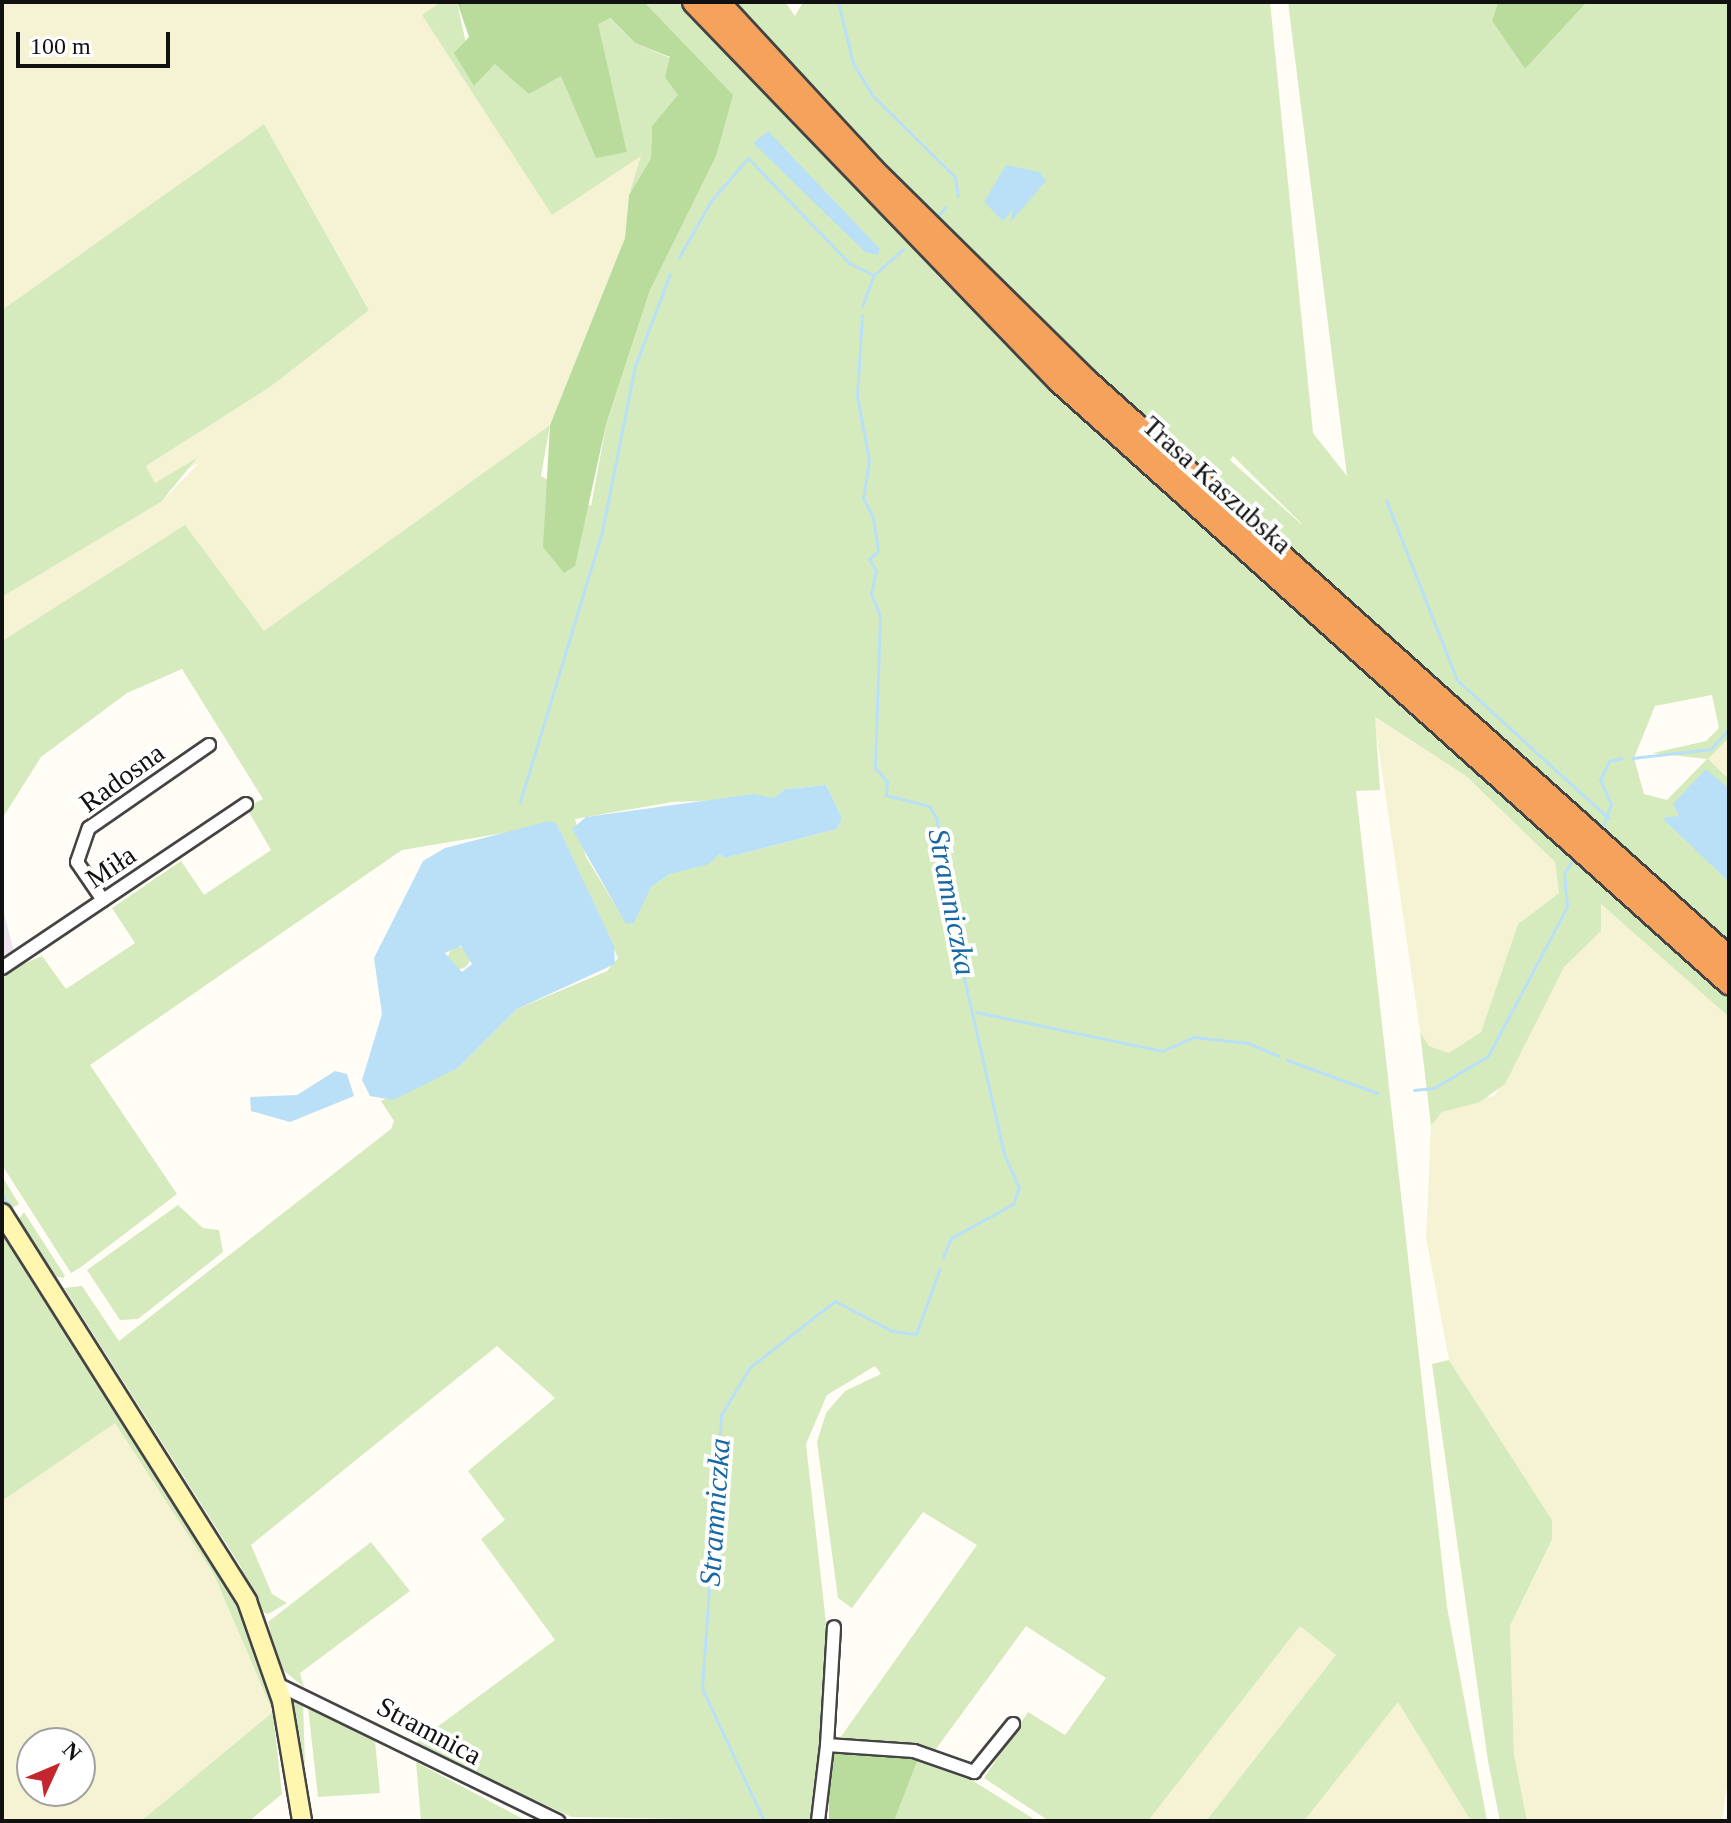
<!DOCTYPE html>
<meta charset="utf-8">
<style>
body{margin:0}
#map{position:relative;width:1731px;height:1823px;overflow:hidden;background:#fffdf5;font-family:"Times New Roman",serif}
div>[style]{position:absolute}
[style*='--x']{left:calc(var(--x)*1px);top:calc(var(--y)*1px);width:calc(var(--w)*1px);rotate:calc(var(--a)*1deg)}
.industrial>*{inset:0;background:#eee6ef}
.farmland>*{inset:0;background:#f6f3d4}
.green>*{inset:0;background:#d5ebbd}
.round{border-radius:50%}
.forest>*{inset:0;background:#b9dc9c}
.water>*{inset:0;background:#b9e0f7}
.stream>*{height:3px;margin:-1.5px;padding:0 1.5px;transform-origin:1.5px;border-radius:1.5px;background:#b9e0f7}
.roads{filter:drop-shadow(2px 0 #444) drop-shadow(-2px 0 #444) drop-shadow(0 2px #444) drop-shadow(0 -2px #444)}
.street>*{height:12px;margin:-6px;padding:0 6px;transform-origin:6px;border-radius:6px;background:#fff}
.secondary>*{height:18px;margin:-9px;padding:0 9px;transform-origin:9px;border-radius:9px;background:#fff6b0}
.highway>*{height:22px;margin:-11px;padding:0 11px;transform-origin:11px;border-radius:11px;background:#f5a25d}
span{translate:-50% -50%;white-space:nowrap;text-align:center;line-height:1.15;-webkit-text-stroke:8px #fff;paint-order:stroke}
.street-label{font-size:28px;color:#111}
.water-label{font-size:30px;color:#1768a6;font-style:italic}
.frame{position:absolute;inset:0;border:4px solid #111;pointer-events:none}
.north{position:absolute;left:16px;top:1727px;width:80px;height:80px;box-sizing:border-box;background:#fff;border:2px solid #a0a0a0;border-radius:50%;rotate:46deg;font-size:22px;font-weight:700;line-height:32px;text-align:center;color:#111}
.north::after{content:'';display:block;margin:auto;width:28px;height:36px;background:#c4262e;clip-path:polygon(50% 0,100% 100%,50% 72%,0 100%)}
.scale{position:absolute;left:16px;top:32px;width:154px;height:36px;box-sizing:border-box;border:4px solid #111;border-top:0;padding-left:10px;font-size:24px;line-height:28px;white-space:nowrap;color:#111;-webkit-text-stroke:6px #fff;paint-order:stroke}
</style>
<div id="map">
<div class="industrial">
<div style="clip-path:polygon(2px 906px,15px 955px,2px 961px)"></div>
</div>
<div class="farmland">
<div style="clip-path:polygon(2px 2px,441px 2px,422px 16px,634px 157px,642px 155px,629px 195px,625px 238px,550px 425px,264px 631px,41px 616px,2px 641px,2px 597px,161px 502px,199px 463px,155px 484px,146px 466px,270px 387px,369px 309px,264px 124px,2px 310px)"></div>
<div style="clip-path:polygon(1374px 717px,1466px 776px,1555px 862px,1559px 893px,1518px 924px,1481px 1032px,1449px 1053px,1429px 1046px,1420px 1031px)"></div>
<div style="clip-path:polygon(1729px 738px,1729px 779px,1708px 759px)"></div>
<div style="clip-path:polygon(1599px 902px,1729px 1017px,1729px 1772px,1722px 1821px,1527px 1821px,1514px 1754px,1510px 1626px,1552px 1541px,1552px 1520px,1449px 1360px,1426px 1237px,1431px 1126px,1442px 1112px,1495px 1095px,1564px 966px,1601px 931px)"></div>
<div style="clip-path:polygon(evenodd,115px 1422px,214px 1575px,273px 1712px,141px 1821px,2px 1821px,2px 1501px,115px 1422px,32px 1743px,80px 1743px,80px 1791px,32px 1791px,32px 1743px)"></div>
<div style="clip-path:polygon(1300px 1626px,1336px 1655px,1206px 1821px,1148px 1821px)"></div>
<div style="clip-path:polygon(1398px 1701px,1471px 1821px,1304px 1821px)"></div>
</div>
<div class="green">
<div style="clip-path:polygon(441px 2px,457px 2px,475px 85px,495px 64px,561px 76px,627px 152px,597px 24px,609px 18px,635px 43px,670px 58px,679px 95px,652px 126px,651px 158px,629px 195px,641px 156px,552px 215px,422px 15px)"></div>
<div style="clip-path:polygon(evenodd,644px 2px,785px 2px,795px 16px,803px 2px,1270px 2px,1313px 433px,1347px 476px,1288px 2px,1498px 2px,1492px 21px,1525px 69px,1587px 2px,1729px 2px,1729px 738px,1708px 759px,1729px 779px,1729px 1017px,1601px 904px,1601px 931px,1564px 967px,1505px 1084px,1480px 1102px,1442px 1112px,1431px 1126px,1420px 1032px,1429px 1046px,1449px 1053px,1481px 1032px,1518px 924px,1559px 893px,1555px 862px,1466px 776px,1375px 717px,1380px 790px,1356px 791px,1447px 1607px,1487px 1821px,1471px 1821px,1398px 1702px,1304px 1821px,1206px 1821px,1336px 1655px,1300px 1626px,1148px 1821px,1049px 1821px,984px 1778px,1028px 1712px,1065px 1735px,1106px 1678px,1026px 1626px,933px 1753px,840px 1738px,977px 1545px,923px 1512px,852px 1608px,838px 1598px,817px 1442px,826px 1413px,845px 1391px,881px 1374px,875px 1366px,827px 1395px,806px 1444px,828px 1641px,814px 1821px,572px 1817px,414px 1744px,555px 1640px,481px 1539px,505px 1520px,468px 1471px,555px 1398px,497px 1346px,251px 1545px,272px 1594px,287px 1603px,268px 1614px,257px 1610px,241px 1567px,64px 1288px,82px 1286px,119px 1341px,391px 1129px,394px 1121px,381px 1101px,458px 1068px,517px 1009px,607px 971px,618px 958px,557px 824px,402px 850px,90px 1065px,177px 1194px,81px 1267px,71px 1273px,2px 1165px,2px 973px,42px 956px,66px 989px,135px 943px,112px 908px,181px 861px,204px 895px,271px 850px,246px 807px,263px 799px,182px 669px,127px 693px,41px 757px,2px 819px,2px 641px,185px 525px,264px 631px,550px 425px,541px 476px,591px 506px,606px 426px,650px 290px,733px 95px,659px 43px,644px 2px,1233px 456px,1301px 523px,1301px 524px,1230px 460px,1233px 456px,644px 2px,1712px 695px,1719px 728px,1706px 741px,1653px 753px,1707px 759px,1667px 800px,1644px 794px,1634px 758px,1655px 706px,1712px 695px,644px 2px,826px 785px,842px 818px,837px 829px,725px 858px,719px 854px,670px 874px,651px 887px,626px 923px,586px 857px,575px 819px,672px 802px,774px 798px,785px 789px,826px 785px)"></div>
<div style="clip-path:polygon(264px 124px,369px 310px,270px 387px,146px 466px,155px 483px,197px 458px,161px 502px,2px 597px,2px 310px)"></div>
<div class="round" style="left:448px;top:947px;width:22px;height:22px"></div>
<div style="clip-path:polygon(2px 1176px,19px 1204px,12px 1208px,2px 1205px)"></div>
<div style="clip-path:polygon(178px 1205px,203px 1228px,219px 1230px,223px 1252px,138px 1319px,120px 1320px,87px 1270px)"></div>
<div style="clip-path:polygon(24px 1212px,65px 1276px,63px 1278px,48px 1275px,15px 1224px)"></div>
<div style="clip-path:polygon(2px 1222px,226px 1569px,279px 1711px,273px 1713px,282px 1794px,249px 1821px,141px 1821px,273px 1712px,214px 1575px,115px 1423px,2px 1501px)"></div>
<div style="clip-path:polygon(1449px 1360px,1552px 1520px,1552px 1540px,1510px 1626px,1514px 1754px,1527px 1821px,1500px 1821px,1488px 1761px,1432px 1364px)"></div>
<div style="clip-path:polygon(371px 1542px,410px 1591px,300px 1673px,304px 1687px,278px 1666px,268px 1622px)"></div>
<div style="clip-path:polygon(289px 1696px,303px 1703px,305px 1766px,294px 1730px)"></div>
<div style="clip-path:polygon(308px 1707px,375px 1741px,380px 1793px,318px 1797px)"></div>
<div style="clip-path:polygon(919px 1757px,954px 1769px,1037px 1821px,894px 1821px)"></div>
<div style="clip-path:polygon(416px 1762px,523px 1819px,527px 1821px,421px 1821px)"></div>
</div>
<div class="forest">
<div style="clip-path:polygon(457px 2px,644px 2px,733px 95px,716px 156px,650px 290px,606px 425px,575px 566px,564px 573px,543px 547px,550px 425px,625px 238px,629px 195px,651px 158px,652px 126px,678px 95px,665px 77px,670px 57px,635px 43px,610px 18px,598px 24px,627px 152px,596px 158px,561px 76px,529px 94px,495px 64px,474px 86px,454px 53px,469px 37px)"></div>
<div style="clip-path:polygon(1498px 2px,1587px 2px,1525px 69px,1492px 21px)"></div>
<div style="clip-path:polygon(829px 1753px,919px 1757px,894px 1821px,829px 1819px)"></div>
</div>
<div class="water">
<div style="clip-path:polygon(768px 131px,880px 249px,878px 255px,865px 252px,753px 143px)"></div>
<div style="clip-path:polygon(1006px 165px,1040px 172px,1046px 181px,1010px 223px,1013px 209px,1003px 221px,984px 202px)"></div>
<div style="clip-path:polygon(1706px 769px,1729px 789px,1729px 882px,1662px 818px,1679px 816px,1673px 804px)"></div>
<div style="clip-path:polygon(826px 785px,842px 818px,837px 829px,725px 858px,719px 854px,709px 864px,670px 874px,651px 887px,634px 923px,626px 924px,572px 829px,586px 817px,753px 794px,774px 798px,785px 789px)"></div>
<div style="clip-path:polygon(evenodd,549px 821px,557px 824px,614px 946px,615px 964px,517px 1009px,458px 1068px,393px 1100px,370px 1096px,362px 1080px,382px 1014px,374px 958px,423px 861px,445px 848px,549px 821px,461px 946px,472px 964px,462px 972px,445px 953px,461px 946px)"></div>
<div style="clip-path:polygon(335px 1071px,347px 1074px,354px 1096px,290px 1122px,251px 1111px,250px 1097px,297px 1095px)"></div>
</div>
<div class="stream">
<div style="--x:838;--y:2;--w:63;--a:76.2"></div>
<div style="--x:853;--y:63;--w:39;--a:59"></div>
<div style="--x:873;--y:96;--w:115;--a:44.6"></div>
<div style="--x:955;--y:177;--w:19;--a:81"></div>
<div style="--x:938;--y:215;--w:11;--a:-45"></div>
<div style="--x:679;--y:257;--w:64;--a:-60.3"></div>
<div style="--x:711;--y:201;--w:57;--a:-49.3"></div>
<div style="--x:748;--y:158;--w:146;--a:46.1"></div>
<div style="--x:849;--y:263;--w:28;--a:26"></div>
<div style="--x:862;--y:306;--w:33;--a:-69"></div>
<div style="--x:874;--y:275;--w:39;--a:-42"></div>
<div style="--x:862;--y:315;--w:81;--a:93.5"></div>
<div style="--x:857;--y:396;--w:66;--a:79.5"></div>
<div style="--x:869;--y:461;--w:37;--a:99"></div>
<div style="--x:863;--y:498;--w:22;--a:63"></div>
<div style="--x:873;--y:518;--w:33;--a:81"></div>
<div style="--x:878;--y:551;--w:12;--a:138"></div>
<div style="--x:869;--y:559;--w:13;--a:58"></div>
<div style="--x:876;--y:570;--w:25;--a:102"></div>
<div style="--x:871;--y:594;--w:23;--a:67"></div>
<div style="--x:880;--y:615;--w:153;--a:91.9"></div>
<div style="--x:875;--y:768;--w:18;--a:47"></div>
<div style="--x:887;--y:781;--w:14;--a:94"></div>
<div style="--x:886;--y:795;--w:44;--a:14.3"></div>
<div style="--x:929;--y:806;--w:15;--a:58"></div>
<div style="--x:937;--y:819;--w:53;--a:86.8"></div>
<div style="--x:940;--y:872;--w:289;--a:77.2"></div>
<div style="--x:1004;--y:1154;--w:36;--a:66"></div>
<div style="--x:1019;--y:1187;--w:18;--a:109"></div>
<div style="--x:1013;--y:1204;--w:71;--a:151.3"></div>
<div style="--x:951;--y:1238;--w:21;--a:113"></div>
<div style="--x:1386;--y:500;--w:193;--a:68.5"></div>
<div style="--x:1457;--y:680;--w:205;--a:42.4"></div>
<div style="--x:1632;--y:758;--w:80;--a:-6.5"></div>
<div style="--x:1711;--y:749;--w:27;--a:-48"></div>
<div style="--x:520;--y:802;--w:282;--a:-73.1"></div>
<div style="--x:602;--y:532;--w:169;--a:-78.8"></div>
<div style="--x:635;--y:366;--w:98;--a:-69.2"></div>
<div style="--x:1603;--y:826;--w:23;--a:-70"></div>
<div style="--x:1611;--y:804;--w:27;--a:-114"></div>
<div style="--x:1600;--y:779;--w:20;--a:-63"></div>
<div style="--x:1609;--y:761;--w:13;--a:-13"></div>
<div style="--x:976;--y:1012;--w:190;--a:11.8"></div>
<div style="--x:1162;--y:1051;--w:35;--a:-24"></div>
<div style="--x:1194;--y:1037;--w:54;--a:6.3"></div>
<div style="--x:1248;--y:1043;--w:33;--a:23"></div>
<div style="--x:1287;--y:1060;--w:96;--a:20.1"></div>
<div style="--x:1414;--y:1090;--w:20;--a:-6"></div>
<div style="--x:1434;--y:1088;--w:63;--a:-30.7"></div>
<div style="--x:1488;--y:1056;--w:169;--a:-62.1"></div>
<div style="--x:1567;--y:907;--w:34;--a:-95"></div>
<div style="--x:1564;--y:873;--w:14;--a:-56"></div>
<div style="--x:2;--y:1195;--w:13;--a:58"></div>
<div style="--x:19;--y:1221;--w:52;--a:57.5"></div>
<div style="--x:764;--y:1821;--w:147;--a:-115"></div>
<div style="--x:702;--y:1688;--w:274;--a:-86"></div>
<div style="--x:721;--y:1415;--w:56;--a:-58.9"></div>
<div style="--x:750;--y:1367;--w:108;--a:-37.8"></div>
<div style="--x:835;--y:1301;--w:64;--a:27.8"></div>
<div style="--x:892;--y:1331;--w:24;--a:7"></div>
<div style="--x:916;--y:1334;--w:70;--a:-70"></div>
</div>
<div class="roads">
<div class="street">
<div style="--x:103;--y:900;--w:46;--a:-124.4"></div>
<div style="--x:77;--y:862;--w:36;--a:-71"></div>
<div style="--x:89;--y:828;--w:146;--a:-34.7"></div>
<div style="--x:2;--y:968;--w:294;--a:-33.9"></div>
<div style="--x:277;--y:1684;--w:313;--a:26"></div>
<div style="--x:827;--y:1745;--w:118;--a:-86.6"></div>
<div style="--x:818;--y:1821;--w:77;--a:-83.2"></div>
<div style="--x:827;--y:1745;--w:87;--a:3.9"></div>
<div style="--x:914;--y:1751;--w:64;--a:19.3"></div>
<div style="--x:974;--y:1772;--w:62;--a:-50.9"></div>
</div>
<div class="secondary">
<div style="--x:2;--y:1213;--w:459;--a:57.7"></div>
<div style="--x:247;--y:1601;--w:106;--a:70.7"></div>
<div style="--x:282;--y:1701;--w:122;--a:80.5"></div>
</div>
<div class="highway">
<div style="--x:694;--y:2;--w:526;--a:46.08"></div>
<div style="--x:1059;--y:381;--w:901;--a:41.94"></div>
<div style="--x:718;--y:2;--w:229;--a:47.3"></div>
<div style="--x:873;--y:170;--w:301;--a:44.6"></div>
<div style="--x:1087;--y:381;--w:863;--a:41.95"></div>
</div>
</div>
<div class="street-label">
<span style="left:1217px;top:485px;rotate:42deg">Trasa Kaszubska</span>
<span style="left:122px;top:778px;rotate:-36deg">Radosna</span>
<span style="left:111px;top:867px;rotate:-34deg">Miła</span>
<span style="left:429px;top:1731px;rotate:28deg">Stramnica</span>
</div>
<div class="water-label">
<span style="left:952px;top:902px;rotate:79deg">Stramniczka</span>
<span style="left:715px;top:1512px;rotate:-86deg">Stramniczka</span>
</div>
<div class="frame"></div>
<div class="north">N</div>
<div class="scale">100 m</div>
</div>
